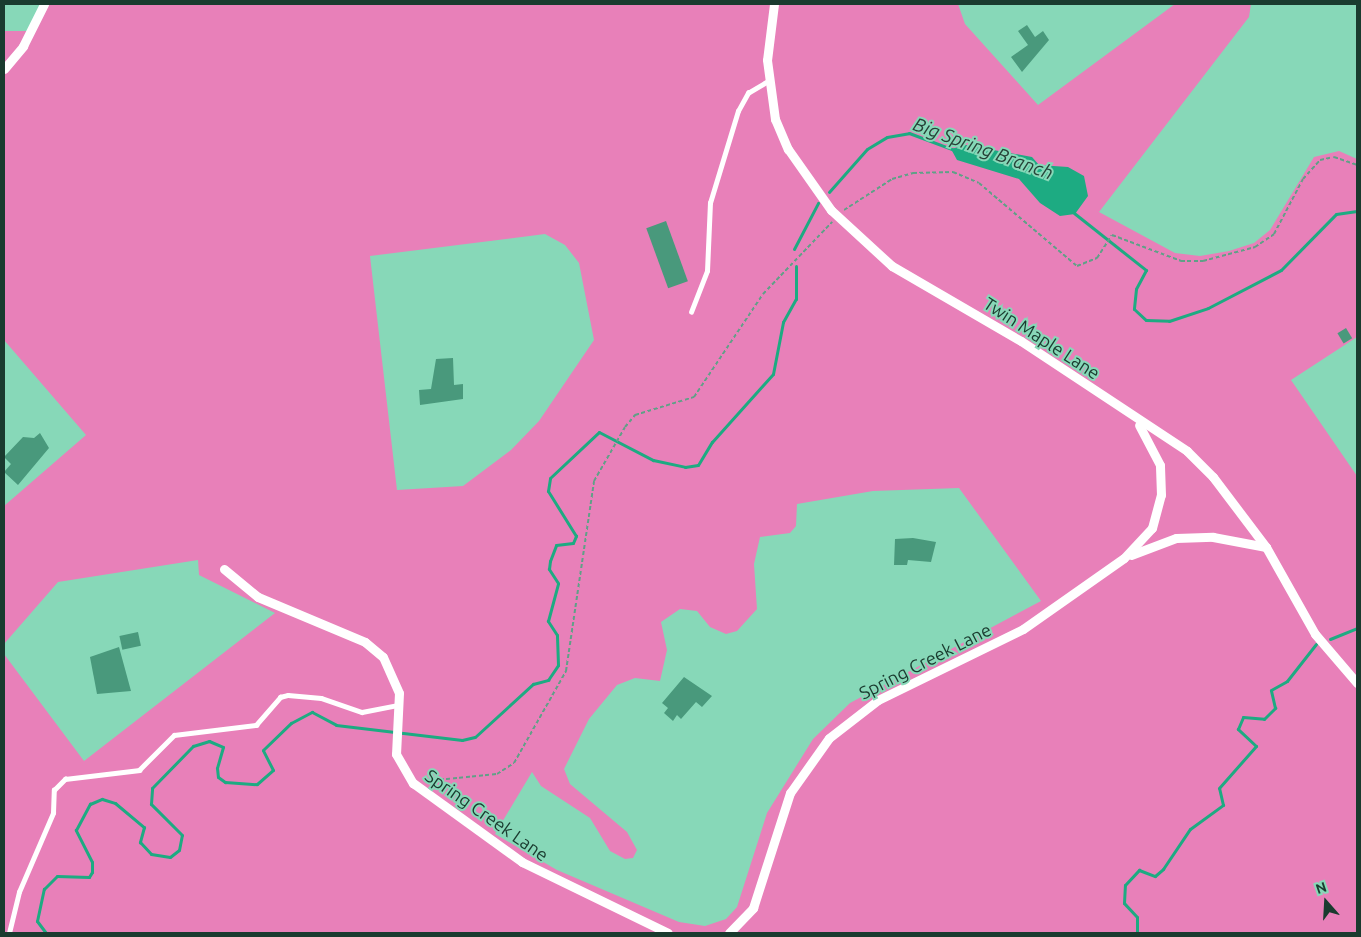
<!DOCTYPE html>
<style>
body{margin:0}
#map{position:relative;width:1361px;height:937px;overflow:hidden;background:#87d8b8;font-family:Ubuntu,sans-serif}
div>[style]{position:absolute}
[style*='--x']{left:calc(var(--x)*1px);top:calc(var(--y)*1px);width:calc(var(--w)*1px);rotate:calc(var(--a)*1deg)}
.green>*{inset:0;background:#e880b9}
.water>*{inset:0;background:#1dab82}
.stream>*{height:3px;margin:-1.5px;padding:0 1.5px;transform-origin:1.5px;border-radius:1.5px;background:#1dab82}
.building>*{inset:0;background:#49997c;transform-origin:0 0}
.path>*{height:2px;margin-top:-1px;transform-origin:0;background:repeating-linear-gradient(90deg,#60a087 0 4px,transparent 0 6.5px)}
.service>*{height:4.5px;margin:-2.25px;padding:0 2.25px;transform-origin:2.25px;border-radius:2.25px;background:#fff}
.minor>*{height:9px;margin:-4.5px;padding:0 4.5px;transform-origin:4.5px;border-radius:4.5px;background:#fff}
span{translate:-50% -50%;white-space:nowrap;text-align:center;line-height:1.15;-webkit-text-stroke:4px #87d8b8;paint-order:stroke}
.street-label{font-size:18px;color:#1a3b2f}
.water-label{font-size:19px;color:#274238;font-style:italic}
.frame{position:absolute;inset:0;border:5px solid #1a3b2f;pointer-events:none}
.north{position:absolute;left:1301px;top:877px;width:50px;height:50px;-webkit-text-stroke:4px #87d8b8;paint-order:stroke;rotate:341deg;font-size:14px;font-weight:700;line-height:20px;text-align:center;color:#1a3b2f}
.north::after{content:'';display:block;margin:auto;width:18px;height:22px;background:#1a3b2f;clip-path:polygon(50% 0,100% 100%,50% 72%,0 100%)}
</style>
<div id="map">
<div class="green">
<div style="clip-path:polygon(evenodd,44px 4px,958px 4px,965px 24px,1038px 105px,1175px 4px,1251px 4px,1249px 17px,1099px 212px,1175px 253px,1200px 256px,1229px 251px,1254px 243px,1270px 230px,1314px 157px,1339px 151px,1357px 159px,1357px 337px,1291px 380px,1357px 476px,1357px 933px,4px 933px,4px 654px,84px 761px,275px 613px,199px 575px,198px 560px,58px 582px,4px 644px,4px 506px,86px 435px,4px 340px,4px 31px,32px 31px,44px 4px,545px 234px,565px 245px,579px 263px,594px 340px,539px 421px,511px 450px,463px 486px,397px 490px,370px 256px,545px 234px,44px 4px,959px 488px,1041px 601px,850px 703px,813px 739px,767px 813px,737px 907px,726px 919px,705px 926px,679px 922px,557px 870px,495px 834px,532px 772px,541px 786px,590px 818px,610px 851px,625px 859px,633px 858px,637px 850px,627px 832px,570px 784px,564px 769px,589px 719px,617px 685px,635px 678px,660px 681px,667px 650px,661px 622px,680px 609px,697px 611px,710px 627px,726px 634px,737px 631px,757px 609px,754px 564px,760px 537px,790px 533px,796px 526px,797px 504px,873px 491px,959px 488px)"></div>
</div>
<div class="water">
<div style="clip-path:polygon(966px 145px,1032px 157px,1039px 165px,1068px 167px,1084px 176px,1088px 196px,1075px 214px,1060px 216px,1040px 203px,1019px 179px,957px 160px,951px 149px)"></div>
</div>
<div class="stream">
<div style="--x:829;--y:192;--w:57;--a:-48.5"></div>
<div style="--x:867;--y:149;--w:23;--a:-31"></div>
<div style="--x:887;--y:137;--w:22;--a:-10"></div>
<div style="--x:909;--y:133;--w:48;--a:20.7"></div>
<div style="--x:1074;--y:213;--w:92;--a:38.4"></div>
<div style="--x:1146;--y:270;--w:21;--a:118"></div>
<div style="--x:1136;--y:289;--w:20;--a:96"></div>
<div style="--x:1134;--y:309;--w:16;--a:43"></div>
<div style="--x:1146;--y:320;--w:23;--a:2"></div>
<div style="--x:1169;--y:321;--w:41;--a:-18.4"></div>
<div style="--x:1208;--y:308;--w:82;--a:-27.5"></div>
<div style="--x:1281;--y:270;--w:78;--a:-45.5"></div>
<div style="--x:1336;--y:214;--w:21;--a:-8"></div>
<div style="--x:794;--y:249;--w:52;--a:-62.4"></div>
<div style="--x:1330;--y:639;--w:29;--a:-22"></div>
<div style="--x:46;--y:933;--w:15;--a:-127"></div>
<div style="--x:37;--y:921;--w:33;--a:-78"></div>
<div style="--x:44;--y:889;--w:18;--a:-45"></div>
<div style="--x:57;--y:876;--w:32;--a:2"></div>
<div style="--x:89;--y:877;--w:6;--a:-59"></div>
<div style="--x:92;--y:872;--w:10;--a:-90"></div>
<div style="--x:92;--y:862;--w:36;--a:-117"></div>
<div style="--x:76;--y:830;--w:30;--a:-62"></div>
<div style="--x:90;--y:804;--w:13;--a:-23"></div>
<div style="--x:102;--y:799;--w:14;--a:17"></div>
<div style="--x:115;--y:803;--w:38;--a:40"></div>
<div style="--x:144;--y:827;--w:16;--a:105"></div>
<div style="--x:140;--y:842;--w:16;--a:47"></div>
<div style="--x:151;--y:854;--w:19;--a:9"></div>
<div style="--x:170;--y:857;--w:11;--a:-38"></div>
<div style="--x:179;--y:850;--w:15;--a:-79"></div>
<div style="--x:182;--y:835;--w:44;--a:-135"></div>
<div style="--x:151;--y:804;--w:16;--a:-86"></div>
<div style="--x:152;--y:788;--w:59;--a:-45.7"></div>
<div style="--x:193;--y:746;--w:17;--a:-17"></div>
<div style="--x:209;--y:741;--w:15;--a:23"></div>
<div style="--x:223;--y:747;--w:22;--a:106"></div>
<div style="--x:217;--y:768;--w:9;--a:84"></div>
<div style="--x:218;--y:777;--w:9;--a:36"></div>
<div style="--x:225;--y:782;--w:32;--a:4"></div>
<div style="--x:257;--y:784;--w:21;--a:-41"></div>
<div style="--x:273;--y:770;--w:22;--a:-117"></div>
<div style="--x:263;--y:750;--w:39;--a:-44"></div>
<div style="--x:291;--y:723;--w:24;--a:-28"></div>
<div style="--x:312;--y:712;--w:27;--a:28"></div>
<div style="--x:336;--y:725;--w:127;--a:6.8"></div>
<div style="--x:462;--y:740;--w:13;--a:-13"></div>
<div style="--x:475;--y:737;--w:79;--a:-42.4"></div>
<div style="--x:533;--y:684;--w:16;--a:-15"></div>
<div style="--x:548;--y:680;--w:18;--a:-56"></div>
<div style="--x:558;--y:665;--w:30;--a:-92"></div>
<div style="--x:557;--y:635;--w:17;--a:-123"></div>
<div style="--x:548;--y:621;--w:39;--a:-75"></div>
<div style="--x:558;--y:583;--w:17;--a:-123"></div>
<div style="--x:549;--y:569;--w:8;--a:-83"></div>
<div style="--x:550;--y:561;--w:17;--a:-69"></div>
<div style="--x:556;--y:545;--w:17;--a:-7"></div>
<div style="--x:573;--y:543;--w:8;--a:-67"></div>
<div style="--x:576;--y:536;--w:53;--a:-121.9"></div>
<div style="--x:548;--y:491;--w:13;--a:-81"></div>
<div style="--x:550;--y:478;--w:67;--a:-43.2"></div>
<div style="--x:599;--y:432;--w:61;--a:27.4"></div>
<div style="--x:653;--y:460;--w:33;--a:12"></div>
<div style="--x:685;--y:467;--w:13;--a:-9"></div>
<div style="--x:698;--y:465;--w:27;--a:-59"></div>
<div style="--x:712;--y:442;--w:91;--a:-48.1"></div>
<div style="--x:773;--y:374;--w:53;--a:-79.1"></div>
<div style="--x:783;--y:322;--w:26;--a:-61"></div>
<div style="--x:796;--y:299;--w:33;--a:-90"></div>
<div style="--x:1137;--y:933;--w:16;--a:-90"></div>
<div style="--x:1137;--y:917;--w:19;--a:-133"></div>
<div style="--x:1124;--y:903;--w:18;--a:-87"></div>
<div style="--x:1125;--y:885;--w:21;--a:-47"></div>
<div style="--x:1139;--y:870;--w:17;--a:21"></div>
<div style="--x:1155;--y:876;--w:11;--a:-41"></div>
<div style="--x:1163;--y:869;--w:48;--a:-56"></div>
<div style="--x:1190;--y:829;--w:41;--a:-36"></div>
<div style="--x:1223;--y:805;--w:17;--a:-103"></div>
<div style="--x:1219;--y:788;--w:56;--a:-48.6"></div>
<div style="--x:1256;--y:746;--w:25;--a:-137"></div>
<div style="--x:1238;--y:729;--w:13;--a:-67"></div>
<div style="--x:1243;--y:717;--w:21;--a:5"></div>
<div style="--x:1264;--y:719;--w:16;--a:-45"></div>
<div style="--x:1275;--y:708;--w:18;--a:-103"></div>
<div style="--x:1271;--y:690;--w:18;--a:-29"></div>
<div style="--x:1287;--y:681;--w:47;--a:-51.9"></div>
</div>
<div class="building">
<div style="clip-path:polygon(1027px 25px,1035px 37px,1043px 31px,1049px 40px,1022px 72px,1011px 57px,1028px 45px,1018px 31px)"></div>
<div style="left:666px;top:221px;width:64px;height:21px;rotate:70deg"></div>
<div style="left:1346px;top:328px;width:12px;height:10px;rotate:59deg"></div>
<div style="clip-path:polygon(453px 358px,454px 385px,463px 384px,463px 399px,420px 405px,419px 390px,431px 389px,436px 359px)"></div>
<div style="clip-path:polygon(40px 433px,49px 448px,18px 485px,4px 472px,11px 464px,4px 457px,23px 437px,34px 438px)"></div>
<div style="clip-path:polygon(913px 538px,936px 542px,931px 562px,908px 560px,907px 565px,894px 565px,895px 539px)"></div>
<div style="left:138px;top:632px;width:14px;height:19px;rotate:78deg"></div>
<div style="clip-path:polygon(119px 647px,131px 691px,97px 694px,90px 657px)"></div>
<div style="clip-path:polygon(684px 677px,712px 696px,702px 707px,696px 702px,681px 719px,677px 715px,673px 721px,664px 713px,668px 708px,662px 703px)"></div>
</div>
<div class="path">
<div style="--x:844;--y:210;--w:57;--a:-32.9"></div>
<div style="--x:892;--y:179;--w:22;--a:-16"></div>
<div style="--x:913;--y:173;--w:40;--a:-1.4"></div>
<div style="--x:953;--y:172;--w:28;--a:23"></div>
<div style="--x:979;--y:183;--w:128;--a:40.3"></div>
<div style="--x:1077;--y:266;--w:22;--a:-22"></div>
<div style="--x:1097;--y:258;--w:27;--a:-57"></div>
<div style="--x:1112;--y:235;--w:74;--a:20.6"></div>
<div style="--x:1181;--y:261;--w:22;--a:0"></div>
<div style="--x:1203;--y:261;--w:54;--a:-15.1"></div>
<div style="--x:1255;--y:247;--w:23;--a:-34"></div>
<div style="--x:1274;--y:234;--w:62;--a:-62.2"></div>
<div style="--x:1303;--y:179;--w:25;--a:-48"></div>
<div style="--x:1320;--y:160;--w:14;--a:-12"></div>
<div style="--x:1334;--y:157;--w:24;--a:19"></div>
<div style="--x:427;--y:781;--w:70;--a:-5.7"></div>
<div style="--x:497;--y:774;--w:20;--a:-33"></div>
<div style="--x:514;--y:763;--w:106;--a:-60.5"></div>
<div style="--x:566;--y:671;--w:192;--a:-81.6"></div>
<div style="--x:594;--y:481;--w:62;--a:-60.1"></div>
<div style="--x:625;--y:427;--w:16;--a:-50"></div>
<div style="--x:635;--y:415;--w:62;--a:-17"></div>
<div style="--x:694;--y:397;--w:124;--a:-56.2"></div>
<div style="--x:763;--y:294;--w:100;--a:-46.2"></div>
</div>
<div class="service">
<div style="--x:691;--y:312;--w:44;--a:-68.7"></div>
<div style="--x:707;--y:271;--w:68;--a:-87.5"></div>
<div style="--x:710;--y:203;--w:96;--a:-73.1"></div>
<div style="--x:738;--y:111;--w:21;--a:-61"></div>
<div style="--x:748;--y:93;--w:23;--a:-31"></div>
<div style="--x:9;--y:933;--w:42;--a:-76.3"></div>
<div style="--x:19;--y:892;--w:86;--a:-66.7"></div>
<div style="--x:53;--y:813;--w:23;--a:-88"></div>
<div style="--x:54;--y:790;--w:16;--a:-45"></div>
<div style="--x:65;--y:779;--w:75;--a:-6.9"></div>
<div style="--x:139;--y:770;--w:49;--a:-45"></div>
<div style="--x:174;--y:735;--w:83;--a:-7"></div>
<div style="--x:256;--y:725;--w:37;--a:-49"></div>
<div style="--x:280;--y:697;--w:8;--a:-14"></div>
<div style="--x:288;--y:695;--w:33;--a:5"></div>
<div style="--x:321;--y:698;--w:43;--a:18.9"></div>
<div style="--x:362;--y:712;--w:38;--a:-11"></div>
</div>
<div class="minor">
<div style="--x:774;--y:4;--w:56;--a:97.1"></div>
<div style="--x:767;--y:60;--w:60;--a:82.3"></div>
<div style="--x:775;--y:119;--w:33;--a:67"></div>
<div style="--x:788;--y:149;--w:75;--a:54.8"></div>
<div style="--x:831;--y:210;--w:83;--a:42.6"></div>
<div style="--x:892;--y:266;--w:149;--a:30.2"></div>
<div style="--x:1021;--y:341;--w:199;--a:33.5"></div>
<div style="--x:1187;--y:451;--w:37;--a:45"></div>
<div style="--x:1213;--y:477;--w:88;--a:52.9"></div>
<div style="--x:1266;--y:547;--w:100;--a:60.6"></div>
<div style="--x:1315;--y:634;--w:65;--a:49.4"></div>
<div style="--x:4;--y:69;--w:30;--a:-50"></div>
<div style="--x:23;--y:46;--w:47;--a:-63.4"></div>
<div style="--x:1131;--y:555;--w:48;--a:-20.7"></div>
<div style="--x:1176;--y:538;--w:37;--a:-2"></div>
<div style="--x:1213;--y:537;--w:54;--a:10.7"></div>
<div style="--x:224;--y:569;--w:44;--a:39.5"></div>
<div style="--x:258;--y:597;--w:116;--a:22.8"></div>
<div style="--x:365;--y:642;--w:23;--a:40"></div>
<div style="--x:383;--y:657;--w:39;--a:66"></div>
<div style="--x:399;--y:693;--w:61;--a:92.8"></div>
<div style="--x:396;--y:754;--w:34;--a:60"></div>
<div style="--x:413;--y:783;--w:135;--a:35.9"></div>
<div style="--x:522;--y:862;--w:162;--a:25.9"></div>
<div style="--x:729;--y:933;--w:35;--a:-46"></div>
<div style="--x:753;--y:908;--w:121;--a:-72.2"></div>
<div style="--x:790;--y:793;--w:67;--a:-54.7"></div>
<div style="--x:829;--y:738;--w:62;--a:-37.8"></div>
<div style="--x:878;--y:700;--w:161;--a:-26.1"></div>
<div style="--x:1023;--y:629;--w:123;--a:-35.1"></div>
<div style="--x:1124;--y:558;--w:41;--a:-47"></div>
<div style="--x:1152;--y:528;--w:34;--a:-75"></div>
<div style="--x:1161;--y:495;--w:30;--a:-92"></div>
<div style="--x:1160;--y:465;--w:45;--a:-117.7"></div>
</div>
<div class="street-label">
<span style="left:1042px;top:338px;rotate:33deg">Twin Maple Lane</span>
<span style="left:925px;top:661px;rotate:-27deg">Spring Creek Lane</span>
<span style="left:487px;top:815px;rotate:35deg">Spring Creek Lane</span>
</div>
<div class="water-label">
<span style="left:983px;top:149px;rotate:20deg">Big Spring Branch</span>
</div>
<div class="frame"></div>
<div class="north">N</div>
</div>
